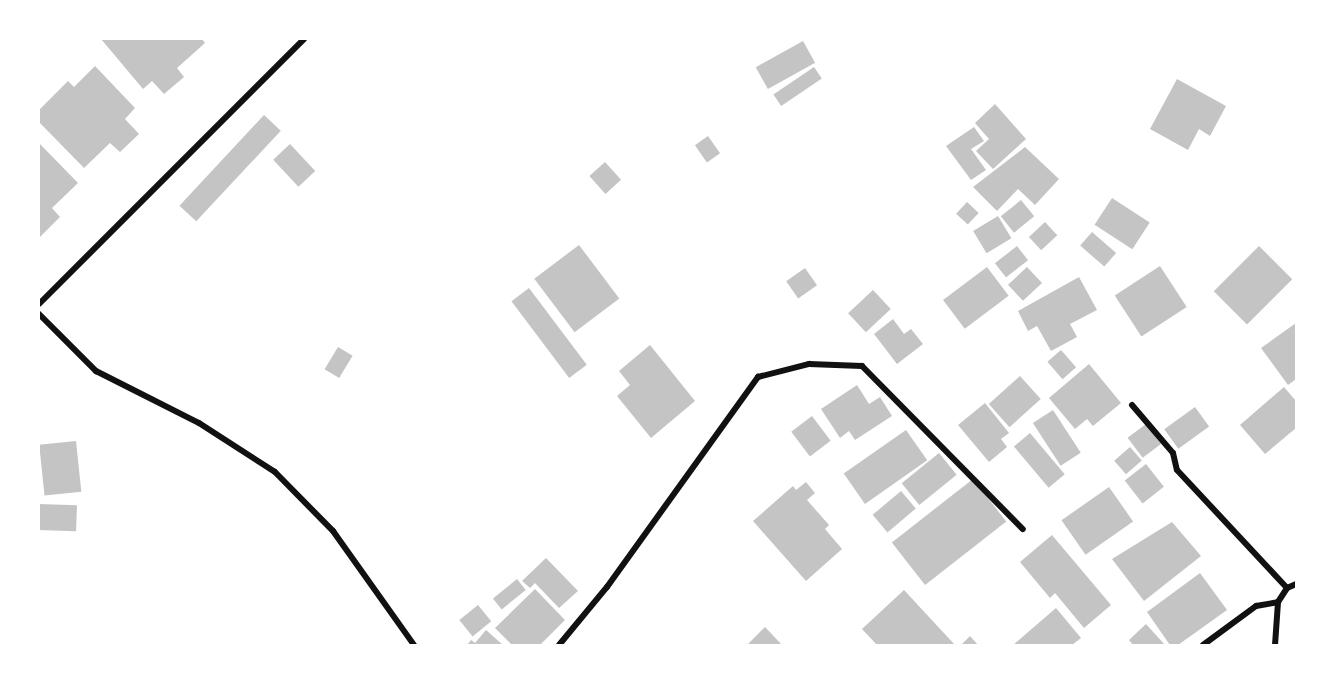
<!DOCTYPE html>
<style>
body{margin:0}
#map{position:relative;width:1335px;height:684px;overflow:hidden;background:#fff;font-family:"Open Sans",sans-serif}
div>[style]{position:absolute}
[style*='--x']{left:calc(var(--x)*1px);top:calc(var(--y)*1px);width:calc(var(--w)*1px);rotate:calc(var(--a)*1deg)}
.building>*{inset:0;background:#c4c4c4;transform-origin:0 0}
.minor>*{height:6px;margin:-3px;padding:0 3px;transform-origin:3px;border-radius:3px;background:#111}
span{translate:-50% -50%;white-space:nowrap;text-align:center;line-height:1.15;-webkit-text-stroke:5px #fff;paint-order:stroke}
.frame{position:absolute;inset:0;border:40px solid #fff;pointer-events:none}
</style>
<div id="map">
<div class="building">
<div style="clip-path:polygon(101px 39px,202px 39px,205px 43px,177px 68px,184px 77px,164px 94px,152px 81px,143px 89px)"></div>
<div style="left:803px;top:41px;width:25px;height:54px;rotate:61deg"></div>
<div style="clip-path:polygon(95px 66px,135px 108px,125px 119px,139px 134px,120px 152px,110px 143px,84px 168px,39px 122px,39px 110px,68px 81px,74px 87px)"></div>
<div style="left:814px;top:67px;width:14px;height:49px;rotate:56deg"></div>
<div style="clip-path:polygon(1177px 79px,1226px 106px,1210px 136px,1199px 129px,1188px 150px,1150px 129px)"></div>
<div style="clip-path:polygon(995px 104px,1026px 139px,993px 169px,976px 151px,989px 139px,975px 123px)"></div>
<div style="left:264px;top:115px;width:23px;height:124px;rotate:43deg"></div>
<div style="clip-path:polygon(974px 127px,984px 141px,971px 149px,986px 170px,971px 180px,946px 146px)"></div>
<div style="left:708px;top:136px;width:21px;height:16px;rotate:55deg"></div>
<div style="clip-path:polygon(39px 143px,78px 183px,52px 208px,60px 217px,39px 238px)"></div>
<div style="left:290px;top:144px;width:37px;height:23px;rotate:47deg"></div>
<div style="clip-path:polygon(1025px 147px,1059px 179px,1035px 205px,1018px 189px,997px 211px,973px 187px)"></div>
<div style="left:605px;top:162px;width:24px;height:21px;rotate:48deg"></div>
<div style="left:1112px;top:198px;width:45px;height:32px;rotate:33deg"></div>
<div style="left:1021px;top:200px;width:21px;height:26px;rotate:51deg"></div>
<div style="left:967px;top:202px;width:16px;height:16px;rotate:43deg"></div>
<div style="left:998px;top:216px;width:26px;height:29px;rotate:59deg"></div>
<div style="left:1045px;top:222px;width:18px;height:22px;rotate:47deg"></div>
<div style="left:1092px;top:232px;width:32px;height:18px;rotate:41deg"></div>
<div style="left:579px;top:245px;width:67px;height:56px;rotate:53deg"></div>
<div style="left:1017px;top:246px;width:18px;height:28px;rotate:52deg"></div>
<div style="left:1259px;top:246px;width:47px;height:64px;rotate:45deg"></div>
<div style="left:1160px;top:266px;width:49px;height:54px;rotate:57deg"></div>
<div style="left:987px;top:267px;width:36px;height:55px;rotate:53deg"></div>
<div style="left:1027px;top:267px;width:22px;height:26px;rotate:47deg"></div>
<div style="left:805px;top:268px;width:21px;height:23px;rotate:55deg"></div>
<div style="clip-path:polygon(1079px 277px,1097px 310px,1070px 324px,1077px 337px,1051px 351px,1037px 326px,1028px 331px,1018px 311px)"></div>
<div style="left:529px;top:288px;width:96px;height:22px;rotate:53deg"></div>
<div style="left:873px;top:290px;width:26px;height:34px;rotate:47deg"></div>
<div style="clip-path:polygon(893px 319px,904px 334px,911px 329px,923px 344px,897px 364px,874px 334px)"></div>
<div style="clip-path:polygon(1296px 323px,1296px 379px,1288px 385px,1261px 348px)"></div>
<div style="clip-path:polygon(650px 345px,695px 401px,651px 438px,617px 396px,630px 385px,619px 371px)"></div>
<div style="left:338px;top:347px;width:17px;height:26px;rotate:31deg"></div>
<div style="left:1061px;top:350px;width:23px;height:18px;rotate:49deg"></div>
<div style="clip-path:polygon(1089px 364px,1121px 403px,1093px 426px,1087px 419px,1075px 429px,1049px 398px)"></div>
<div style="left:1020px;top:376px;width:31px;height:42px;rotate:48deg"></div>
<div style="clip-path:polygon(857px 385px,869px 404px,880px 397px,892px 416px,855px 440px,849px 431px,840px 438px,821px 409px)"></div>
<div style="clip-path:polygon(1284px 387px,1296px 401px,1296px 428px,1265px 454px,1240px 425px)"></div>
<div style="clip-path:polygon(985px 403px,1009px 433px,1001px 439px,1007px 447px,989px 462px,958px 425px)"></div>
<div style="left:1195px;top:407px;width:24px;height:38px;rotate:54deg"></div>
<div style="left:1053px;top:410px;width:51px;height:24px;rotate:57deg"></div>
<div style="left:812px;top:416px;width:31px;height:26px;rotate:53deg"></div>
<div style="left:1146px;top:424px;width:25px;height:23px;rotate:53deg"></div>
<div style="left:906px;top:430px;width:37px;height:76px;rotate:55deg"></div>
<div style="left:1030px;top:433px;width:54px;height:21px;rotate:50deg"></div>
<div style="left:76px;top:441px;width:51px;height:37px;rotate:84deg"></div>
<div style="left:1130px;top:447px;width:18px;height:21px;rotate:49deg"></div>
<div style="left:939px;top:453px;width:28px;height:48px;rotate:51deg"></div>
<div style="left:1146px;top:464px;width:29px;height:27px;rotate:52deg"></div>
<div style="left:973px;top:479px;width:54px;height:103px;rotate:52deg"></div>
<div style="clip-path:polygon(806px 482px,815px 493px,807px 500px,829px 525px,825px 529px,842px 549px,806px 581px,753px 521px,793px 486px,796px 490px)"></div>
<div style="left:1109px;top:487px;width:42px;height:58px;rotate:55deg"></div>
<div style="left:901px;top:491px;width:23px;height:37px;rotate:50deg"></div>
<div style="left:39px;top:504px;width:38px;height:26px;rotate:2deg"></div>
<div style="clip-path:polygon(1172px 522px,1201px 556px,1144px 601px,1112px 559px)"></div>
<div style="clip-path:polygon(1052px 535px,1111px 605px,1084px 628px,1055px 593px,1050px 598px,1020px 562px)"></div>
<div style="clip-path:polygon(546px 558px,578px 591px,559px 608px,535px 583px,530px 588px,522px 581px)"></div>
<div style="clip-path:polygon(1200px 573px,1227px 610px,1178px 645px,1170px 645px,1147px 612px)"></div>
<div style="left:517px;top:579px;width:14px;height:31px;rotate:51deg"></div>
<div style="clip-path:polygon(535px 589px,565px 620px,540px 645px,512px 645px,495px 628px)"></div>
<div style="clip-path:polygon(904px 590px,955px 645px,877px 645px,862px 629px)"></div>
<div style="left:478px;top:605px;width:21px;height:24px;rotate:51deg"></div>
<div style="clip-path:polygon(1056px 608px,1081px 638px,1072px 645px,1013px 645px)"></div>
<div style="clip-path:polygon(1146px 624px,1165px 645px,1133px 645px,1129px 640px)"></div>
<div style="clip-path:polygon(765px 627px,782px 645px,747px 645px)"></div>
<div style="clip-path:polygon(486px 630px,503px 645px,467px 645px,471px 640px,475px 643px)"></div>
<div style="clip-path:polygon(970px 636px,978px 645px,961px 645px)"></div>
</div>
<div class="minor">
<div style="--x:39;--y:304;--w:375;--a:-45"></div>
<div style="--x:39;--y:314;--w:81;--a:45"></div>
<div style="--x:96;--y:371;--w:115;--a:26.8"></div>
<div style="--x:199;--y:423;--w:90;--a:32.8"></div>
<div style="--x:275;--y:472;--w:83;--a:45.5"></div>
<div style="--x:333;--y:531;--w:140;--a:54.6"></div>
<div style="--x:1132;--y:405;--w:63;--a:49.5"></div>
<div style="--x:1173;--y:453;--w:17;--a:77"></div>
<div style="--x:1177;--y:470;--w:161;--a:47"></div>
<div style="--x:559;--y:645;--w:75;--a:-50.4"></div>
<div style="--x:607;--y:587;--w:259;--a:-54.3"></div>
<div style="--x:758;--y:377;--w:53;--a:-14.3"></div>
<div style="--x:809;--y:364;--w:53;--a:2.2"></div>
<div style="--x:862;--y:366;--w:229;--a:45.4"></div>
<div style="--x:1203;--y:645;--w:66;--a:-36.3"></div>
<div style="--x:1256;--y:606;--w:22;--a:-10"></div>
<div style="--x:1275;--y:645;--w:43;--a:-86"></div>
<div style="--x:1278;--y:602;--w:17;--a:-57"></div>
<div style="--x:1287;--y:588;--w:10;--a:-24"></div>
</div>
<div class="frame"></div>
</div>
